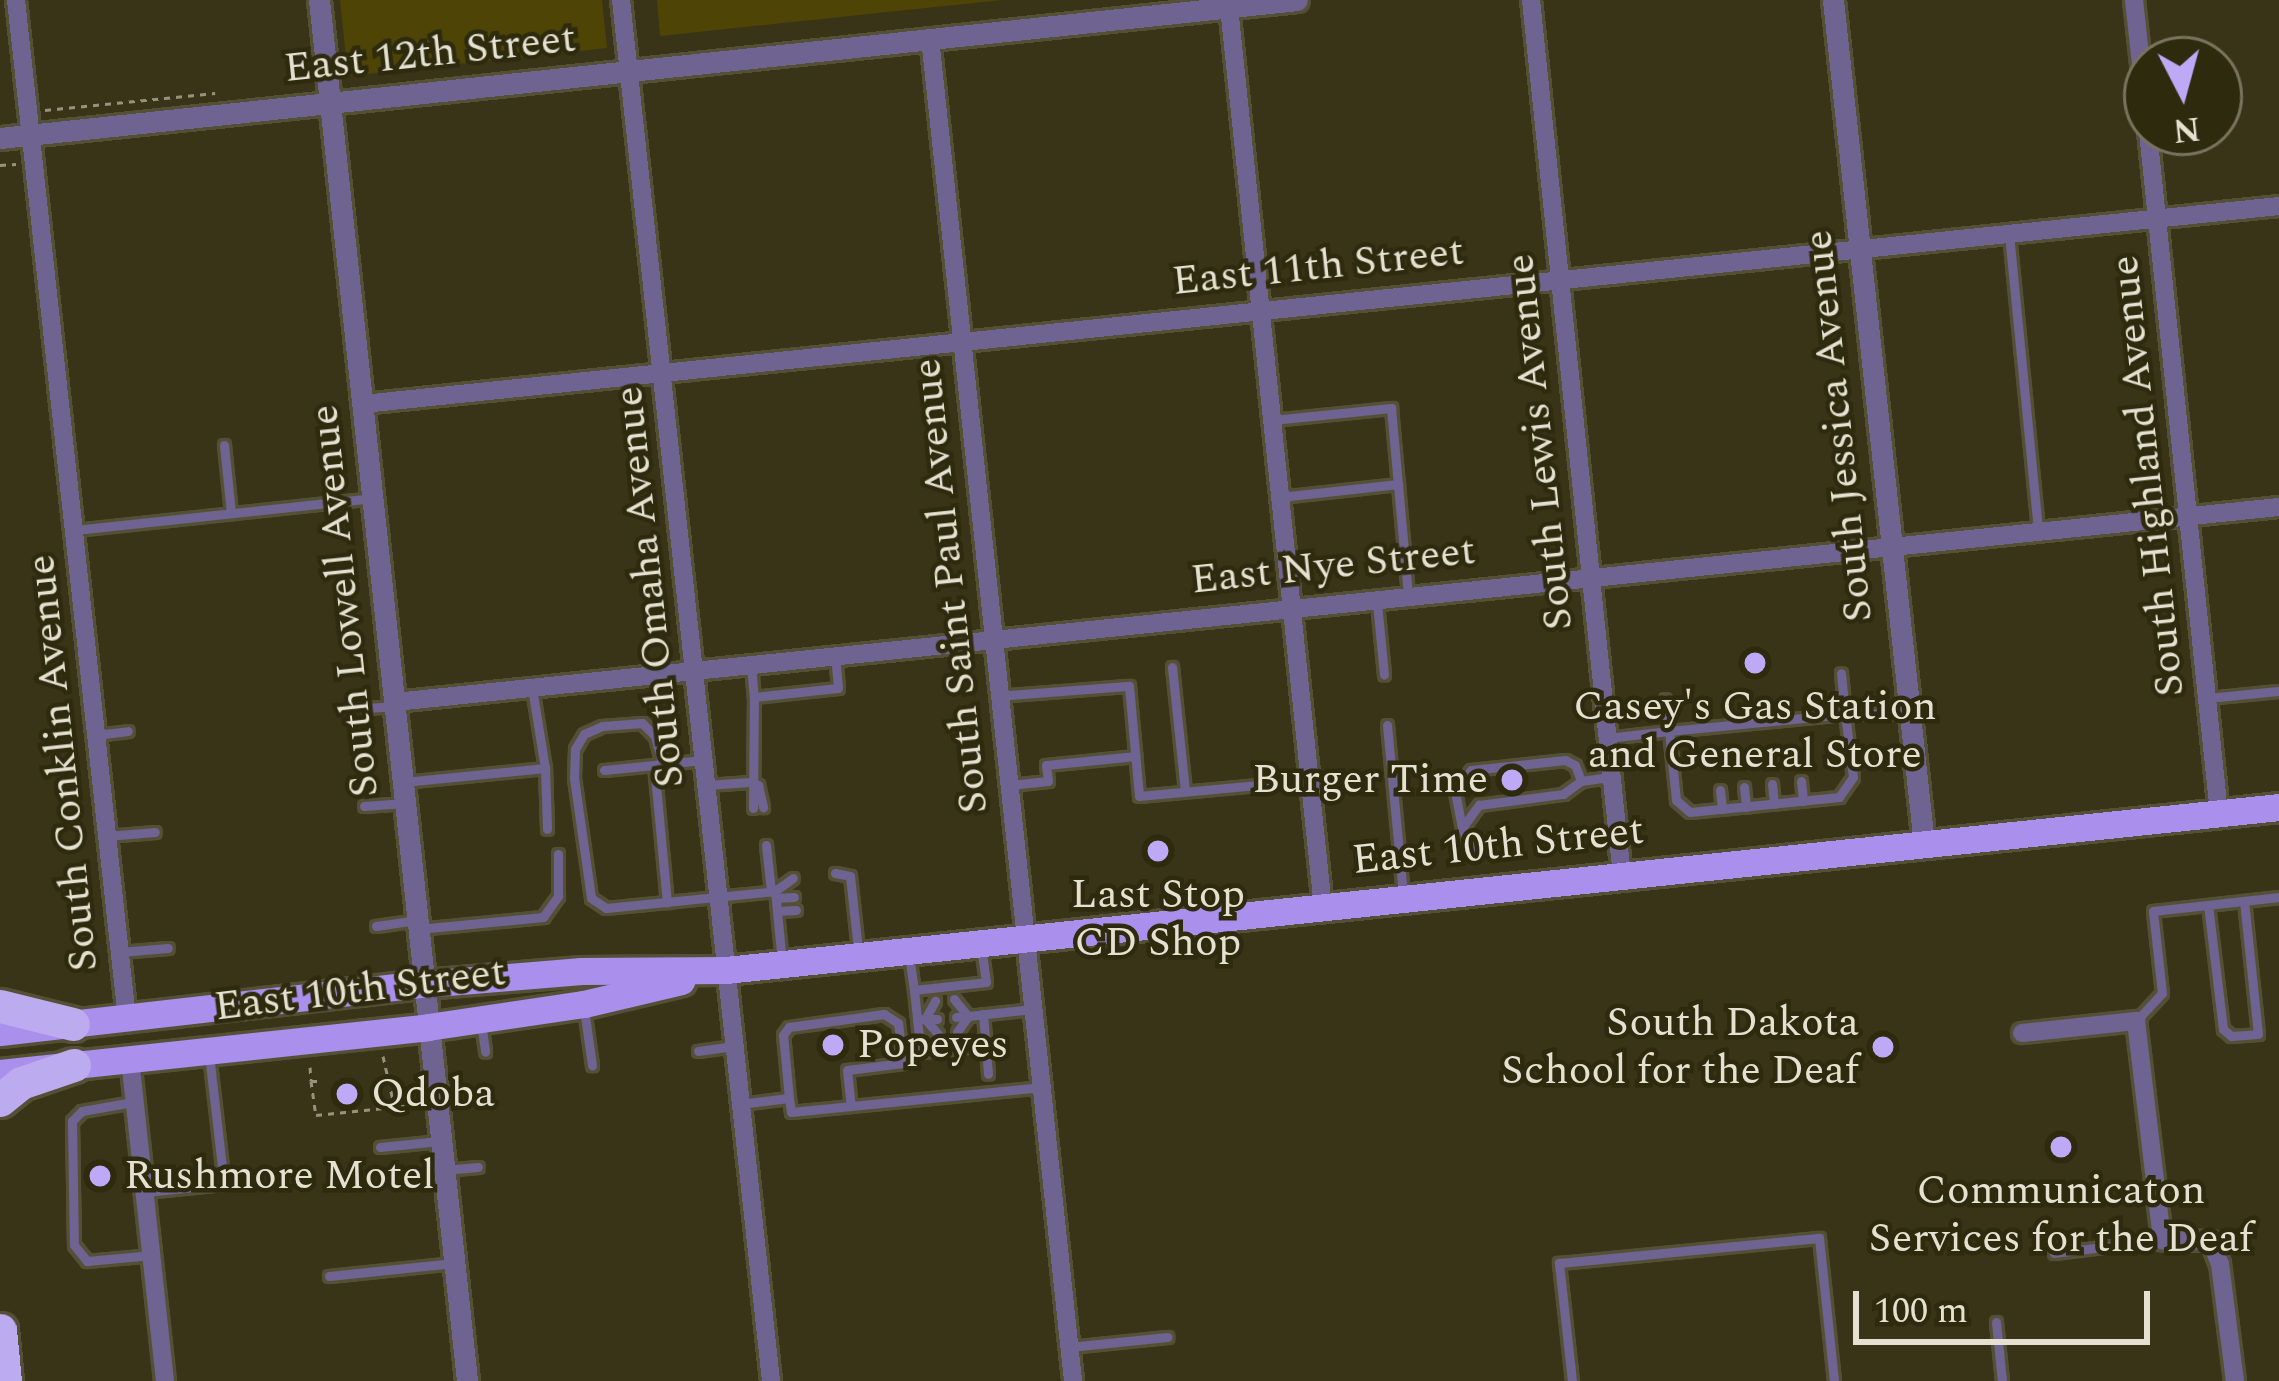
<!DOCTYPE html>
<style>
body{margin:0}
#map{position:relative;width:2279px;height:1381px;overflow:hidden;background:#393418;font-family:Spectral,serif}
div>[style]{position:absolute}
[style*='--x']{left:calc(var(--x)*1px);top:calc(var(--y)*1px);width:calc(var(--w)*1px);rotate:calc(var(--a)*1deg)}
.green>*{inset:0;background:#4e4405}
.path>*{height:3px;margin-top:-1.5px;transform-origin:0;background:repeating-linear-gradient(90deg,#96927d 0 6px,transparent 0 12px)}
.roads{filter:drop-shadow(3px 0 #545036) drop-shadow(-3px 0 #545036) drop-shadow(0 3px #545036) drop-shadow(0 -3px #545036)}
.service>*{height:9px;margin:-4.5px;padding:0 4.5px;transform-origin:4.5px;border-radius:4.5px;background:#6f6391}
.minor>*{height:18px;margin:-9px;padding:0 9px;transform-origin:9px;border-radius:9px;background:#6f6391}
.tertiary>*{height:21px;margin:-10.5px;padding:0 10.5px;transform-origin:10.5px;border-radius:10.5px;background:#6f6391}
.primary>*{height:27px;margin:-13.5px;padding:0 13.5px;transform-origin:13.5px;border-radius:13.5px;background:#aa8fed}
.motorway>*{height:33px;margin:-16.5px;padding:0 16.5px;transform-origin:16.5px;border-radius:16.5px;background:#bdabef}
.dots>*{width:33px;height:33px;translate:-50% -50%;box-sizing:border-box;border:6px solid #2e2a0e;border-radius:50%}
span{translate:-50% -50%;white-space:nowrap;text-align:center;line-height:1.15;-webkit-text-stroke:9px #2e2a0e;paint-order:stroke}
.street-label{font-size:42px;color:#e4e1d1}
.poi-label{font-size:42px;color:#e4e1d1}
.right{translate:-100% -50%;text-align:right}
.left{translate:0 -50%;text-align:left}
.north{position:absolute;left:2123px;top:36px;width:120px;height:120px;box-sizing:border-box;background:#2e2a0e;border:3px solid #77735c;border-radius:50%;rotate:174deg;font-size:33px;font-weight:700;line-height:48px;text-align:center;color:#e4e1d1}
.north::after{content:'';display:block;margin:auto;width:42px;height:54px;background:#bda9f5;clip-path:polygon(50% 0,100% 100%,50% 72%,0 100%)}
.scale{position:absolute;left:1853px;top:1291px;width:297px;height:54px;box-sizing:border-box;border:6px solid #e4e1d1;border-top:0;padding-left:15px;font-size:36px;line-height:42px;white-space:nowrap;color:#e4e1d1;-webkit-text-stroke:9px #2e2a0e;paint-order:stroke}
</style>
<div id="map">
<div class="green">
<div style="clip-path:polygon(340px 0,602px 0,607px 48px,348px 76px)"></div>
<div style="clip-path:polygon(657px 0,1002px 0,660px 36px)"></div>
</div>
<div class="path">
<div style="--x:45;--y:110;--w:171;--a:-5.7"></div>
<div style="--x:0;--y:165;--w:16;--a:-4"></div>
<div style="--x:383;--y:1056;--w:50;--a:77.3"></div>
<div style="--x:310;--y:1067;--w:14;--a:86"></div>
<div style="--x:311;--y:1081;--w:6;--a:0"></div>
<div style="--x:311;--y:1081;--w:34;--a:82"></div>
<div style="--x:316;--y:1115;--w:98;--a:-5.9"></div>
</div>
<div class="roads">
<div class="service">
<div style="--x:2009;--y:234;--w:298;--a:84.4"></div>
<div style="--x:1272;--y:420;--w:120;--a:-5.8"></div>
<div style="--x:1391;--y:408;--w:187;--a:84.8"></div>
<div style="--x:224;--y:445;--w:68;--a:84.1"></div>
<div style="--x:1280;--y:497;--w:119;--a:-6.3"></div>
<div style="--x:75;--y:530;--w:301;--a:-6.1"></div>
<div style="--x:1377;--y:603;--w:72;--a:84.4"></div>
<div style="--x:751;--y:665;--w:32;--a:85"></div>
<div style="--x:754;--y:697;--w:84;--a:-6.1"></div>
<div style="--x:838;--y:688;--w:32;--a:-95"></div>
<div style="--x:1172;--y:667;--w:125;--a:84"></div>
<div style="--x:532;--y:688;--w:81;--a:80.8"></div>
<div style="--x:998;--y:696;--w:131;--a:-4.4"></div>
<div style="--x:1129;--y:686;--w:110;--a:84.8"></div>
<div style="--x:1139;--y:796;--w:172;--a:-5.3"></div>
<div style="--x:2207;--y:698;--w:72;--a:-5.6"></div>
<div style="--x:1665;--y:699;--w:32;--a:83"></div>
<div style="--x:1669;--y:731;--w:177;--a:-5.5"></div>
<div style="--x:1845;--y:714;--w:41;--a:-95.6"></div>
<div style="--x:367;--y:708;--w:29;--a:-4"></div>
<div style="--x:1387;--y:725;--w:169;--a:84.6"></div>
<div style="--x:96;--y:735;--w:32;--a:-7"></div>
<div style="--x:1607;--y:738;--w:62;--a:-6.4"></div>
<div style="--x:1669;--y:731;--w:69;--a:84.2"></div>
<div style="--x:1676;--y:800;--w:18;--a:41"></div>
<div style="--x:1690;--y:812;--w:150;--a:-5.7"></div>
<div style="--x:1839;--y:797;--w:24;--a:-55"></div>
<div style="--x:1853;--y:777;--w:64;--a:-97.2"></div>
<div style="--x:1845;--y:714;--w:64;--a:-0.9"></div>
<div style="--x:662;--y:764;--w:29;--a:-104"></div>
<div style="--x:655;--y:736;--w:18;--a:-135"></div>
<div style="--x:642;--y:723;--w:40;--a:175.7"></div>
<div style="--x:602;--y:726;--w:20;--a:156"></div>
<div style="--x:584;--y:734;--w:17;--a:121"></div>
<div style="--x:575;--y:749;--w:29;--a:92"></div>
<div style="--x:574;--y:778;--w:121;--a:81.9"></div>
<div style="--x:591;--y:898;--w:18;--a:34"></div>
<div style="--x:606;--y:908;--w:170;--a:-5.7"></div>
<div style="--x:775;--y:891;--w:71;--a:84.4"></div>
<div style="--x:654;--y:765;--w:138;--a:84.6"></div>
<div style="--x:604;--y:770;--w:100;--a:-5.7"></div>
<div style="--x:1801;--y:781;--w:20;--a:84"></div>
<div style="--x:403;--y:782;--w:143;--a:-5.6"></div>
<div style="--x:545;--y:768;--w:61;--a:88.1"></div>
<div style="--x:1772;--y:784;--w:20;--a:84"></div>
<div style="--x:707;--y:785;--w:43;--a:-4"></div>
<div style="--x:750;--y:782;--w:9;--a:21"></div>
<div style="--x:758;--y:785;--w:23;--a:77"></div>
<div style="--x:1010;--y:785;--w:38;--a:-6"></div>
<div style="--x:1048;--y:781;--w:16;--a:-97"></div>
<div style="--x:1046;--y:765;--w:90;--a:-5.7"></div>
<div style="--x:1744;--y:787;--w:20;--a:84"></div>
<div style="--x:1720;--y:790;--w:19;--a:84"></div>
<div style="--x:364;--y:806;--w:41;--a:-4.2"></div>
<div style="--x:753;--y:808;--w:111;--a:-89.5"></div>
<div style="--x:1462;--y:828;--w:37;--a:-101"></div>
<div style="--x:1455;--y:792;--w:27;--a:-54"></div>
<div style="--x:1471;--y:770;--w:95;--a:-6.1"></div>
<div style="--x:1565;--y:760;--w:11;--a:27"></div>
<div style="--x:1575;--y:765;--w:17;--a:69"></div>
<div style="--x:107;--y:836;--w:48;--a:-4.8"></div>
<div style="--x:766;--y:845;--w:46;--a:83.8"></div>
<div style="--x:1471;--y:850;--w:24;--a:-112"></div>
<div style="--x:1462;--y:828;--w:29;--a:-54"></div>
<div style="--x:1479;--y:805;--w:85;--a:-7.5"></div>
<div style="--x:1563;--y:794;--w:22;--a:-36"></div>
<div style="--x:1581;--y:781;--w:30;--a:-8"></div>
<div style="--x:835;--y:873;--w:15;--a:11"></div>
<div style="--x:850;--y:876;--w:74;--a:83.8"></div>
<div style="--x:775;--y:891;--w:22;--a:-36"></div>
<div style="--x:776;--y:898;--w:18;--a:-3"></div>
<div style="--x:2208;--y:905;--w:125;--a:83.1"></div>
<div style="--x:2223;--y:1029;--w:11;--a:41"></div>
<div style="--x:2231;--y:1036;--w:27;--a:-4"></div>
<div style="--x:2258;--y:1034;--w:134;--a:-96"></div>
<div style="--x:777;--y:911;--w:19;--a:-3"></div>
<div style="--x:376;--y:926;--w:41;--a:-8.3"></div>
<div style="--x:418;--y:929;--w:126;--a:-5.5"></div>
<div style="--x:543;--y:917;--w:26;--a:-54"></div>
<div style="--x:558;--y:896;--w:42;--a:-90"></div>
<div style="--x:120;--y:952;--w:48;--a:-4.8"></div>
<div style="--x:909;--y:955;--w:35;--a:82"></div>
<div style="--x:914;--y:990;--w:72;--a:-6.3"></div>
<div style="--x:986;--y:982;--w:37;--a:-98"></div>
<div style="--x:914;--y:990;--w:30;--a:84"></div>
<div style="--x:917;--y:1020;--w:8;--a:-7"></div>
<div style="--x:925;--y:1019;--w:21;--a:-61"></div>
<div style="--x:954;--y:999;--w:22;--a:51"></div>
<div style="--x:968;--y:1016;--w:12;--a:175"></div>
<div style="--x:584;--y:1009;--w:57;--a:81.9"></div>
<div style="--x:983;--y:1014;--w:60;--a:85.2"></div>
<div style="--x:937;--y:1019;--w:12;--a:180"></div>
<div style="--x:925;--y:1019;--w:20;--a:49"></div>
<div style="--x:917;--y:1020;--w:32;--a:83"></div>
<div style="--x:921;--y:1052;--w:65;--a:-6.1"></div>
<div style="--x:2136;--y:1021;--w:38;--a:-47"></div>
<div style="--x:2162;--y:993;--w:82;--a:-96.3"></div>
<div style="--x:2153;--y:911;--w:127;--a:-6.3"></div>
<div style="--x:481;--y:1022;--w:30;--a:82"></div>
<div style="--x:957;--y:1032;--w:19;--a:-55"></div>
<div style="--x:968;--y:1016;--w:65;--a:-6.1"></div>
<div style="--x:698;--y:1051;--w:36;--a:-8"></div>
<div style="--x:789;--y:1098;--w:63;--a:-95.4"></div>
<div style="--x:783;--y:1035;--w:10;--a:-53"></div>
<div style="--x:789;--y:1027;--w:96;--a:-7.8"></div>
<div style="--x:884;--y:1014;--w:17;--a:33"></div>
<div style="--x:898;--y:1023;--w:40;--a:82.9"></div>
<div style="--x:903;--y:1063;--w:56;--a:172.9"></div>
<div style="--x:847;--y:1070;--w:36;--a:84"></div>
<div style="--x:133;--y:1102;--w:52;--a:170"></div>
<div style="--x:82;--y:1111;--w:14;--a:135"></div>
<div style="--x:72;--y:1121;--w:124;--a:89.1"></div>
<div style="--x:74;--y:1245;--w:21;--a:51"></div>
<div style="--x:87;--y:1261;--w:65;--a:-5.3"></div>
<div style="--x:740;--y:1104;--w:49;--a:-7"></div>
<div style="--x:789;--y:1098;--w:14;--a:82"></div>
<div style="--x:791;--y:1112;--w:250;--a:-5.7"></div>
<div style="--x:380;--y:1147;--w:60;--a:-5.7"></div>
<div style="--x:444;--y:1170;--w:34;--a:-5"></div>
<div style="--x:145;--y:1192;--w:79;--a:-5.8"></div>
<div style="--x:224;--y:1184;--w:131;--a:-96.6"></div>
<div style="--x:2054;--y:1253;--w:109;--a:-6.9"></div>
<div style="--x:329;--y:1276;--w:126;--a:-5.9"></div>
<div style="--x:1996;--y:1322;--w:59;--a:84.2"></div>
<div style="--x:1069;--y:1347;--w:99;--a:-5.8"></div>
<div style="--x:1572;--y:1381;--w:119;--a:-96.3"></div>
<div style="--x:1559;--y:1263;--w:261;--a:-5.5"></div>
<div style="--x:1819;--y:1238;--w:144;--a:84"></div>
</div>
<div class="minor">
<div style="--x:16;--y:0;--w:1024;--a:83.78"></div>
<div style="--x:621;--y:0;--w:1389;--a:83.8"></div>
<div style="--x:1531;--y:0;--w:881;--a:84.07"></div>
<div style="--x:2134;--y:0;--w:120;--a:83.8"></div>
<div style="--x:1229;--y:7;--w:905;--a:84.04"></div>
<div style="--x:930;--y:38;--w:1351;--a:83.92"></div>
<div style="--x:2148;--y:132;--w:685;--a:84.05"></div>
<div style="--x:363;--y:404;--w:1926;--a:-5.9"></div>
<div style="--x:395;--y:702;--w:1894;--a:-5.91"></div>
<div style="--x:2022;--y:1033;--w:115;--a:-6"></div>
<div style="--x:2136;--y:1021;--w:221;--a:83.2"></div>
<div style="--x:2162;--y:1240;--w:49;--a:1.2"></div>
<div style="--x:2211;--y:1241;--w:25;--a:69"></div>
<div style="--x:2220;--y:1264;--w:118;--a:82.7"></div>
<div style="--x:130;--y:1059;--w:324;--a:83.8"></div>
</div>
<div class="tertiary">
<div style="--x:319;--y:0;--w:1389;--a:83.88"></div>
<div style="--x:1833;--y:0;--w:849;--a:83.85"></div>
<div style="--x:0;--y:138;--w:1304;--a:-6.07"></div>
</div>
<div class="primary">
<div style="--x:0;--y:1032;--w:427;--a:-6.5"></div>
<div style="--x:424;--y:984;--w:158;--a:-4.7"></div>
<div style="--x:581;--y:971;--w:145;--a:-0.4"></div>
<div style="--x:726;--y:970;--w:1562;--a:-5.99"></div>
<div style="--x:0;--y:1073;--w:430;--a:-6.1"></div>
<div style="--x:428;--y:1027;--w:158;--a:-8.4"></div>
<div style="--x:584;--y:1004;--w:100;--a:-13.3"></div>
</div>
<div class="motorway">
<div style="--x:0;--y:1006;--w:75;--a:13.9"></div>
<div style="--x:0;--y:1100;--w:27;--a:-39"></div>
<div style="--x:21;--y:1083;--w:56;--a:-18.8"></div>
<div style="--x:0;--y:1330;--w:51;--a:84.4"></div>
</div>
</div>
<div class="dots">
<div style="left:1755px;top:663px;background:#bda9f5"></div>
<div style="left:1512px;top:780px;background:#bda9f5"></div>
<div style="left:1158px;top:851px;background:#bda9f5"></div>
<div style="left:833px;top:1045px;background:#bda9f5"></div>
<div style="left:1883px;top:1047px;background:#bda9f5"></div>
<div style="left:347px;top:1094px;background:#bda9f5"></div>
<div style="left:2061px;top:1147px;background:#bda9f5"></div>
<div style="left:100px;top:1176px;background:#bda9f5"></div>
</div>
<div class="street-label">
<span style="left:430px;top:54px;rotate:-6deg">East 12th Street</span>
<span style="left:1318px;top:267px;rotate:-6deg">East 11th Street</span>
<span style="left:1839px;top:426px;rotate:-96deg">South Jessica Avenue</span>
<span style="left:1540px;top:442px;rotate:-96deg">South Lewis Avenue</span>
<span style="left:2148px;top:476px;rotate:-96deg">South Highland Avenue</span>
<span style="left:1333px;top:566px;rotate:-6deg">East Nye Street</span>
<span style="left:951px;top:586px;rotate:-96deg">South Saint Paul Avenue</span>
<span style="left:650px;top:587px;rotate:-96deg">South Omaha Avenue</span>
<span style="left:345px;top:601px;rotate:-96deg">South Lowell Avenue</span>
<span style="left:63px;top:763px;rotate:-96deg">South Conklin Avenue</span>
<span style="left:1498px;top:846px;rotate:-6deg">East 10th Street</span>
<span style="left:360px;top:990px;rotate:-7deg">East 10th Street</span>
</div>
<div class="poi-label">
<span style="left:1755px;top:731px">Casey's Gas Station<br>and General Store</span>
<span class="right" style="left:1488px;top:780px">Burger Time</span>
<span style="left:1158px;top:919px">Last Stop<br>CD Shop</span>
<span class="right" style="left:1859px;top:1047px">South Dakota<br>School for the Deaf</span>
<span class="left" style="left:857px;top:1045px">Popeyes</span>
<span class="left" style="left:371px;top:1094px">Qdoba</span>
<span class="left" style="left:124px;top:1176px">Rushmore Motel</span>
<span style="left:2061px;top:1215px">Communicaton<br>Services for the Deaf</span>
</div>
<div class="north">N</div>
<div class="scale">100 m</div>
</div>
